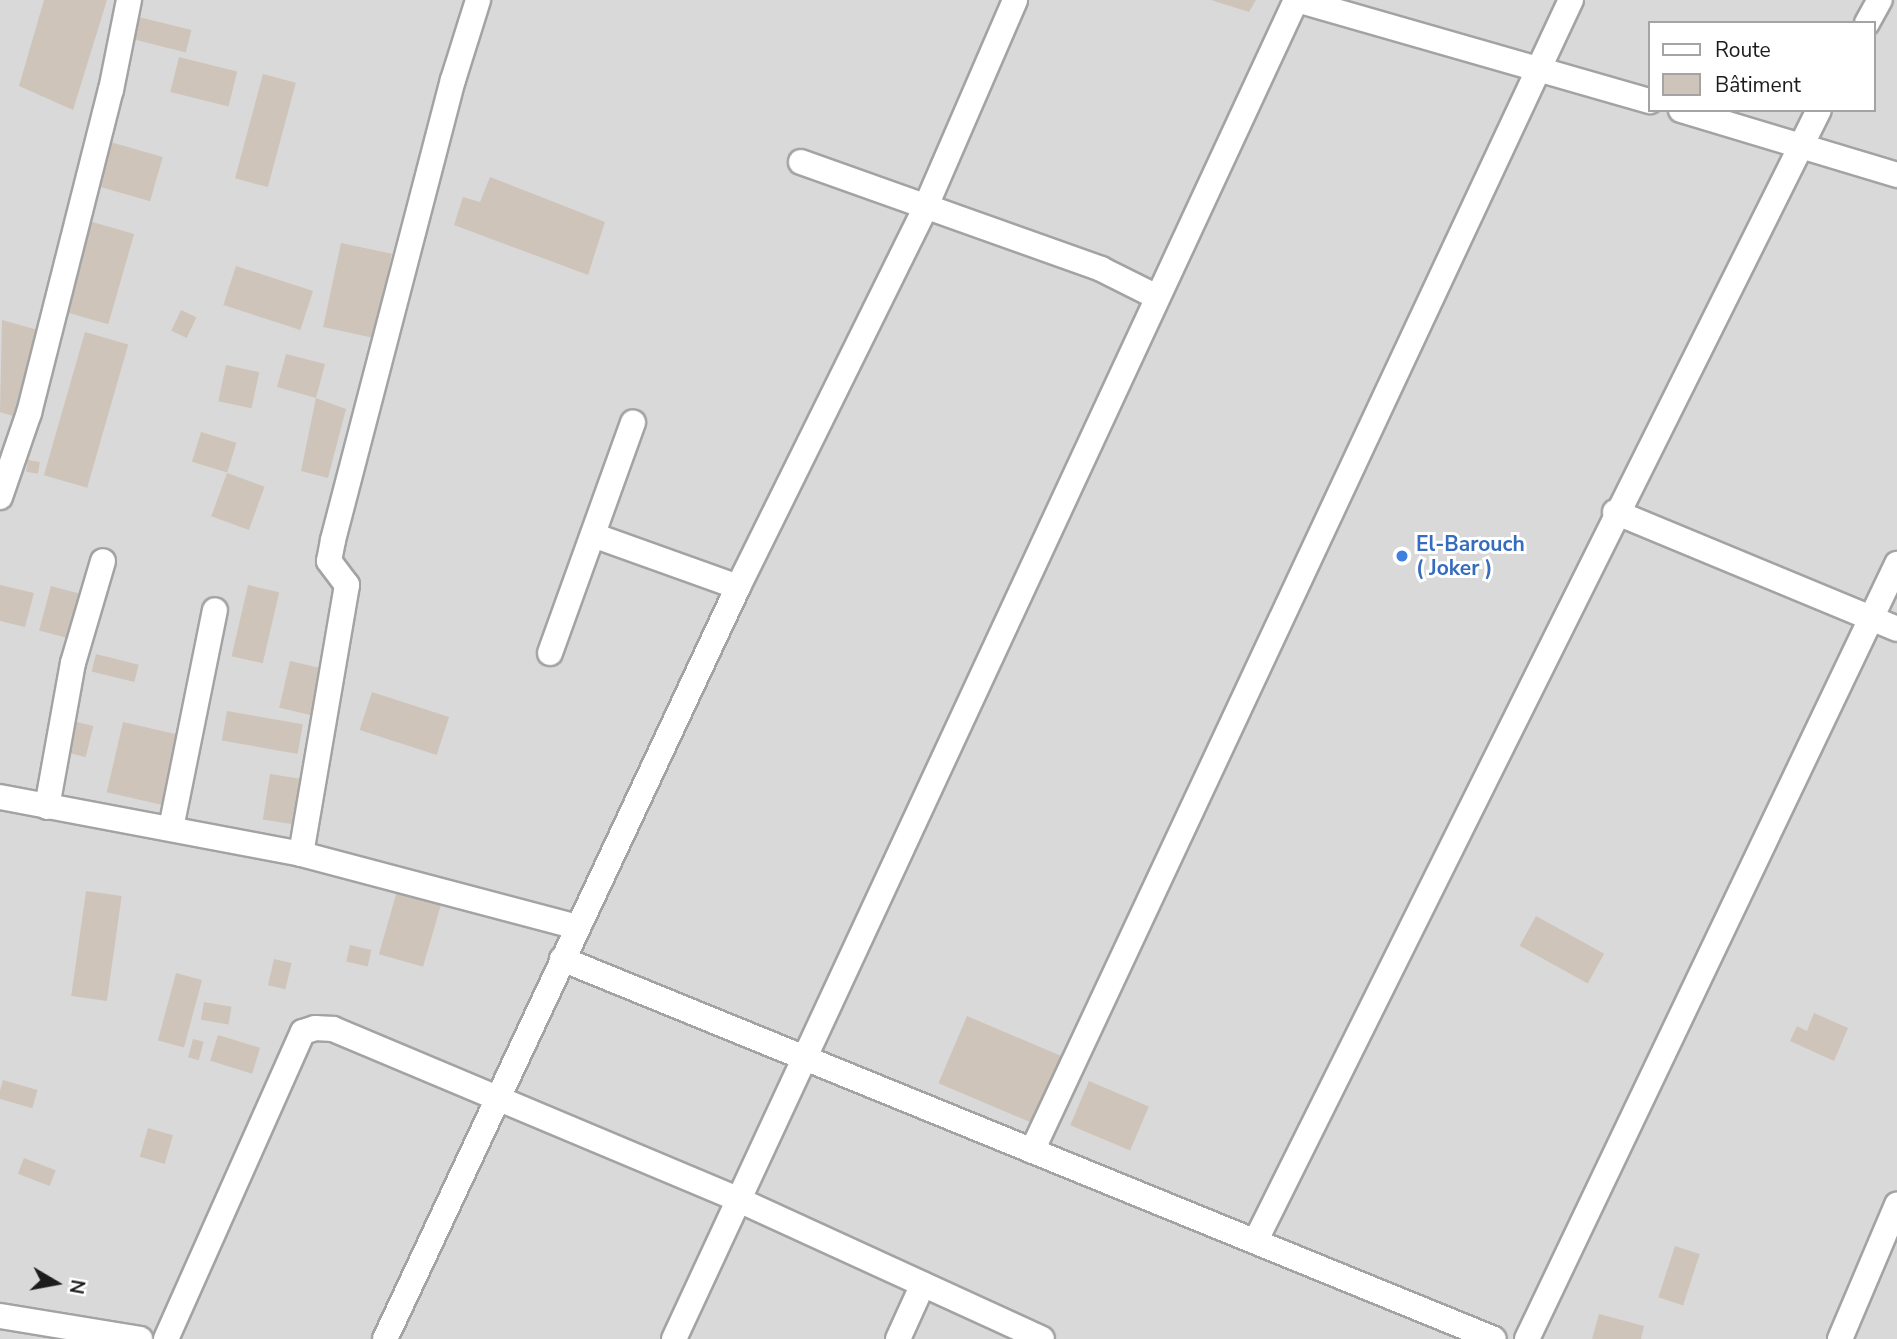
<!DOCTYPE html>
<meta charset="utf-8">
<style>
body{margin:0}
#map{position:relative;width:1897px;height:1339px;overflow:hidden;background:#eeebe0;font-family:"Nunito Sans",sans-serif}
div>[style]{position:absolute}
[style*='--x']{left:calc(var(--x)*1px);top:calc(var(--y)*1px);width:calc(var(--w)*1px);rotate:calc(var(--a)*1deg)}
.residential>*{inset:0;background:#dad9d9}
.building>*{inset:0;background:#cec4b9;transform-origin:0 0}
.roads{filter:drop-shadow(2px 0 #a3a3a3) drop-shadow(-2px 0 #a3a3a3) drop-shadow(0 2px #a3a3a3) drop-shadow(0 -2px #a3a3a3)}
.street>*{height:24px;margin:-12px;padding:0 12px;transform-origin:12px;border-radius:12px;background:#fff}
.dots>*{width:19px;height:19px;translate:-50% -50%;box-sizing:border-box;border:4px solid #fff;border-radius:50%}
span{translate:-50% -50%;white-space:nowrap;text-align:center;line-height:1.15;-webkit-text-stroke:6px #fff;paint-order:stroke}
.shop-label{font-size:21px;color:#366cbe;font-weight:700}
.left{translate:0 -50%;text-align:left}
.legend{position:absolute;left:1648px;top:21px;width:228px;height:91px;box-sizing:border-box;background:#fff;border:2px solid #a4a4a4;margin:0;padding:9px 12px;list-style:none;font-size:21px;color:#1c1c1c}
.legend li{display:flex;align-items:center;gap:14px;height:35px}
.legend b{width:35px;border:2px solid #a4a4a4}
.north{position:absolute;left:21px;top:1248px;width:70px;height:70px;-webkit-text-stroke:5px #fff;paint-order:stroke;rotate:100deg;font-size:19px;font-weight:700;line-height:28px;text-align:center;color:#1c1c1c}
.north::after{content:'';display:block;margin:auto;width:24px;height:32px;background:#1c1c1c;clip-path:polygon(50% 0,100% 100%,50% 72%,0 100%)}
</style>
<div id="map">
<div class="residential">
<div style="clip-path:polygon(evenodd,0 0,1897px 0,1897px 1339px,0 1339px,0 0,1650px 23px,1874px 23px,1874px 110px,1650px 110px,1650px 23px)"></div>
</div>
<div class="building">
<div style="clip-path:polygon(44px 0,107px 0,73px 110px,19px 86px)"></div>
<div style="clip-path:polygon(1211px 0,1256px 0,1249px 12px)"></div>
<div style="left:139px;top:17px;width:54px;height:23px;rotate:14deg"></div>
<div style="left:179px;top:57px;width:60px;height:36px;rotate:14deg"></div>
<div style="left:263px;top:74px;width:34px;height:108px;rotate:15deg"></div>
<div style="left:107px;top:141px;width:58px;height:46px;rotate:16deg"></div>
<div style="clip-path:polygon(490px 177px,605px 222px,588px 275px,454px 225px,463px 197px,480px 202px)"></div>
<div style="left:89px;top:221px;width:47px;height:94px;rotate:16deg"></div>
<div style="left:341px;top:243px;width:52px;height:86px;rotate:12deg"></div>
<div style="left:236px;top:266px;width:81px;height:41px;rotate:18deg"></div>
<div style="left:181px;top:310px;width:17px;height:23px;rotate:25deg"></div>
<div style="clip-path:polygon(2px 320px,38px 330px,13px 416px,0 412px)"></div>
<div style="left:85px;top:332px;width:45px;height:149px;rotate:16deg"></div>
<div style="clip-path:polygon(286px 354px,325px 364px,316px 398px,346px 409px,328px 478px,301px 471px,316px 398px,277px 387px)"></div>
<div style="left:226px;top:365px;width:34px;height:37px;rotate:12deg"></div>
<div style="left:201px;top:432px;width:37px;height:31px;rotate:17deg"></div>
<div style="left:28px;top:460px;width:12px;height:12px;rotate:9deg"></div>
<div style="left:227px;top:473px;width:40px;height:46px;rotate:20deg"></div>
<div style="clip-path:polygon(0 585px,34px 593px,25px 627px,0 621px)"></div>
<div style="left:248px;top:585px;width:32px;height:73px;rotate:13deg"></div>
<div style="left:51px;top:586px;width:38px;height:46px;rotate:15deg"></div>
<div style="left:96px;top:654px;width:44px;height:18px;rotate:14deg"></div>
<div style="left:290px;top:661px;width:32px;height:48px;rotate:13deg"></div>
<div style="left:372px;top:692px;width:81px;height:40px;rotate:18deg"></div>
<div style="left:227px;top:711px;width:77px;height:30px;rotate:10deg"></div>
<div style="left:73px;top:721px;width:21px;height:32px;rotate:14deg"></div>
<div style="left:123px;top:722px;width:65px;height:72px;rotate:13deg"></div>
<div style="left:270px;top:774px;width:37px;height:46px;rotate:9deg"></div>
<div style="left:399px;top:884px;width:46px;height:73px;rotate:16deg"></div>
<div style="left:86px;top:891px;width:36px;height:106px;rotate:8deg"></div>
<div style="left:1536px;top:916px;width:78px;height:34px;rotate:29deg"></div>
<div style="left:350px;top:945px;width:22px;height:17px;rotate:13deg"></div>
<div style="left:274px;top:959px;width:18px;height:27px;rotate:13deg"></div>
<div style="left:176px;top:973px;width:27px;height:70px;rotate:15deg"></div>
<div style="left:204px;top:1002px;width:28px;height:18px;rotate:10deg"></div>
<div style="clip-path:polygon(1814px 1013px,1848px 1028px,1834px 1061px,1790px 1041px,1797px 1026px,1807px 1031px)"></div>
<div style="left:967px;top:1016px;width:110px;height:73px;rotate:23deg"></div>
<div style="left:218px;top:1035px;width:44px;height:27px;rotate:17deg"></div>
<div style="left:193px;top:1039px;width:11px;height:19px;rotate:15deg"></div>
<div style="left:3px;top:1080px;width:36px;height:19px;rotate:16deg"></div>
<div style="left:1089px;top:1081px;width:65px;height:48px;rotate:23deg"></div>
<div style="left:148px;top:1128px;width:26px;height:30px;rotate:16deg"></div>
<div style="left:24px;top:1158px;width:34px;height:17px;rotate:21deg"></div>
<div style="left:1675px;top:1246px;width:26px;height:54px;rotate:18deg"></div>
<div style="clip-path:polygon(1599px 1314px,1644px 1326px,1641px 1339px,1592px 1339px)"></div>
</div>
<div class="roads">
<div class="street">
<div style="--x:1297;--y:0;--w:367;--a:16"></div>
<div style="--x:1867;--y:23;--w:26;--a:-61"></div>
<div style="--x:1681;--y:110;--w:226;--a:16.7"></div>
<div style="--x:801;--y:162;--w:319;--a:19.6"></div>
<div style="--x:1101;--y:269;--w:63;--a:26.6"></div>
<div style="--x:0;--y:497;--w:89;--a:-71"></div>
<div style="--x:29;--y:413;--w:333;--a:-75.8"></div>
<div style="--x:111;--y:90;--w:92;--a:-78.7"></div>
<div style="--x:1615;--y:512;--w:305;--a:22.5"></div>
<div style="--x:593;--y:535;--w:154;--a:19.7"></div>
<div style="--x:550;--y:653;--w:245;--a:-70.2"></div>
<div style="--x:0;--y:797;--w:306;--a:10.7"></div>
<div style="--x:301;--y:854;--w:285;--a:14.8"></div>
<div style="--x:47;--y:807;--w:146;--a:-79.8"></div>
<div style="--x:73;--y:663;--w:106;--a:-73.6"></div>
<div style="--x:171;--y:828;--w:222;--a:-78.6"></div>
<div style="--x:301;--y:854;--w:273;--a:-80.3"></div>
<div style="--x:347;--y:585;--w:30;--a:-127"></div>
<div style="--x:329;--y:561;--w:21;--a:-79"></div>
<div style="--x:333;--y:540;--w:475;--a:-75.4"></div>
<div style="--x:453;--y:80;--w:84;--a:-72.6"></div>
<div style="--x:562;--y:959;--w:1006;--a:22.18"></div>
<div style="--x:1032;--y:1151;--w:1271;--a:-64.91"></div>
<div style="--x:1256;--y:1240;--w:1262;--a:-63.52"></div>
<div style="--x:0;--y:1316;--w:142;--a:9.3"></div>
<div style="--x:166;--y:1339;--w:336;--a:-66"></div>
<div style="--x:303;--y:1032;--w:13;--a:-18"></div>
<div style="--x:315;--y:1028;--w:18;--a:3"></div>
<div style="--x:333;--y:1029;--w:441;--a:22.8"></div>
<div style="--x:739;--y:1200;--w:333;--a:24.6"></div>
<div style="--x:385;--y:1339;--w:831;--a:-64.85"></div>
<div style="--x:738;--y:587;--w:425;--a:-63.7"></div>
<div style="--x:926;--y:206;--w:224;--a:-66.6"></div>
<div style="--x:674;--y:1339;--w:1476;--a:-65.08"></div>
<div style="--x:898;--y:1339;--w:60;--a:-65.6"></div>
<div style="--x:1527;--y:1339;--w:859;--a:-64.48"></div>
<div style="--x:1840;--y:1339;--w:146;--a:-67"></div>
</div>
</div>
<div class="dots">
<div style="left:1402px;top:556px;background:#3f7fe0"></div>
</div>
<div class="shop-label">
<span class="left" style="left:1416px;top:556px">El-Barouch<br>( Joker )</span>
</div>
<ul class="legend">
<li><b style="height:9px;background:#fff"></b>Route</li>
<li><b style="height:19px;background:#cec4b9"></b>Bâtiment</li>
</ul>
<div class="north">N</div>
</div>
